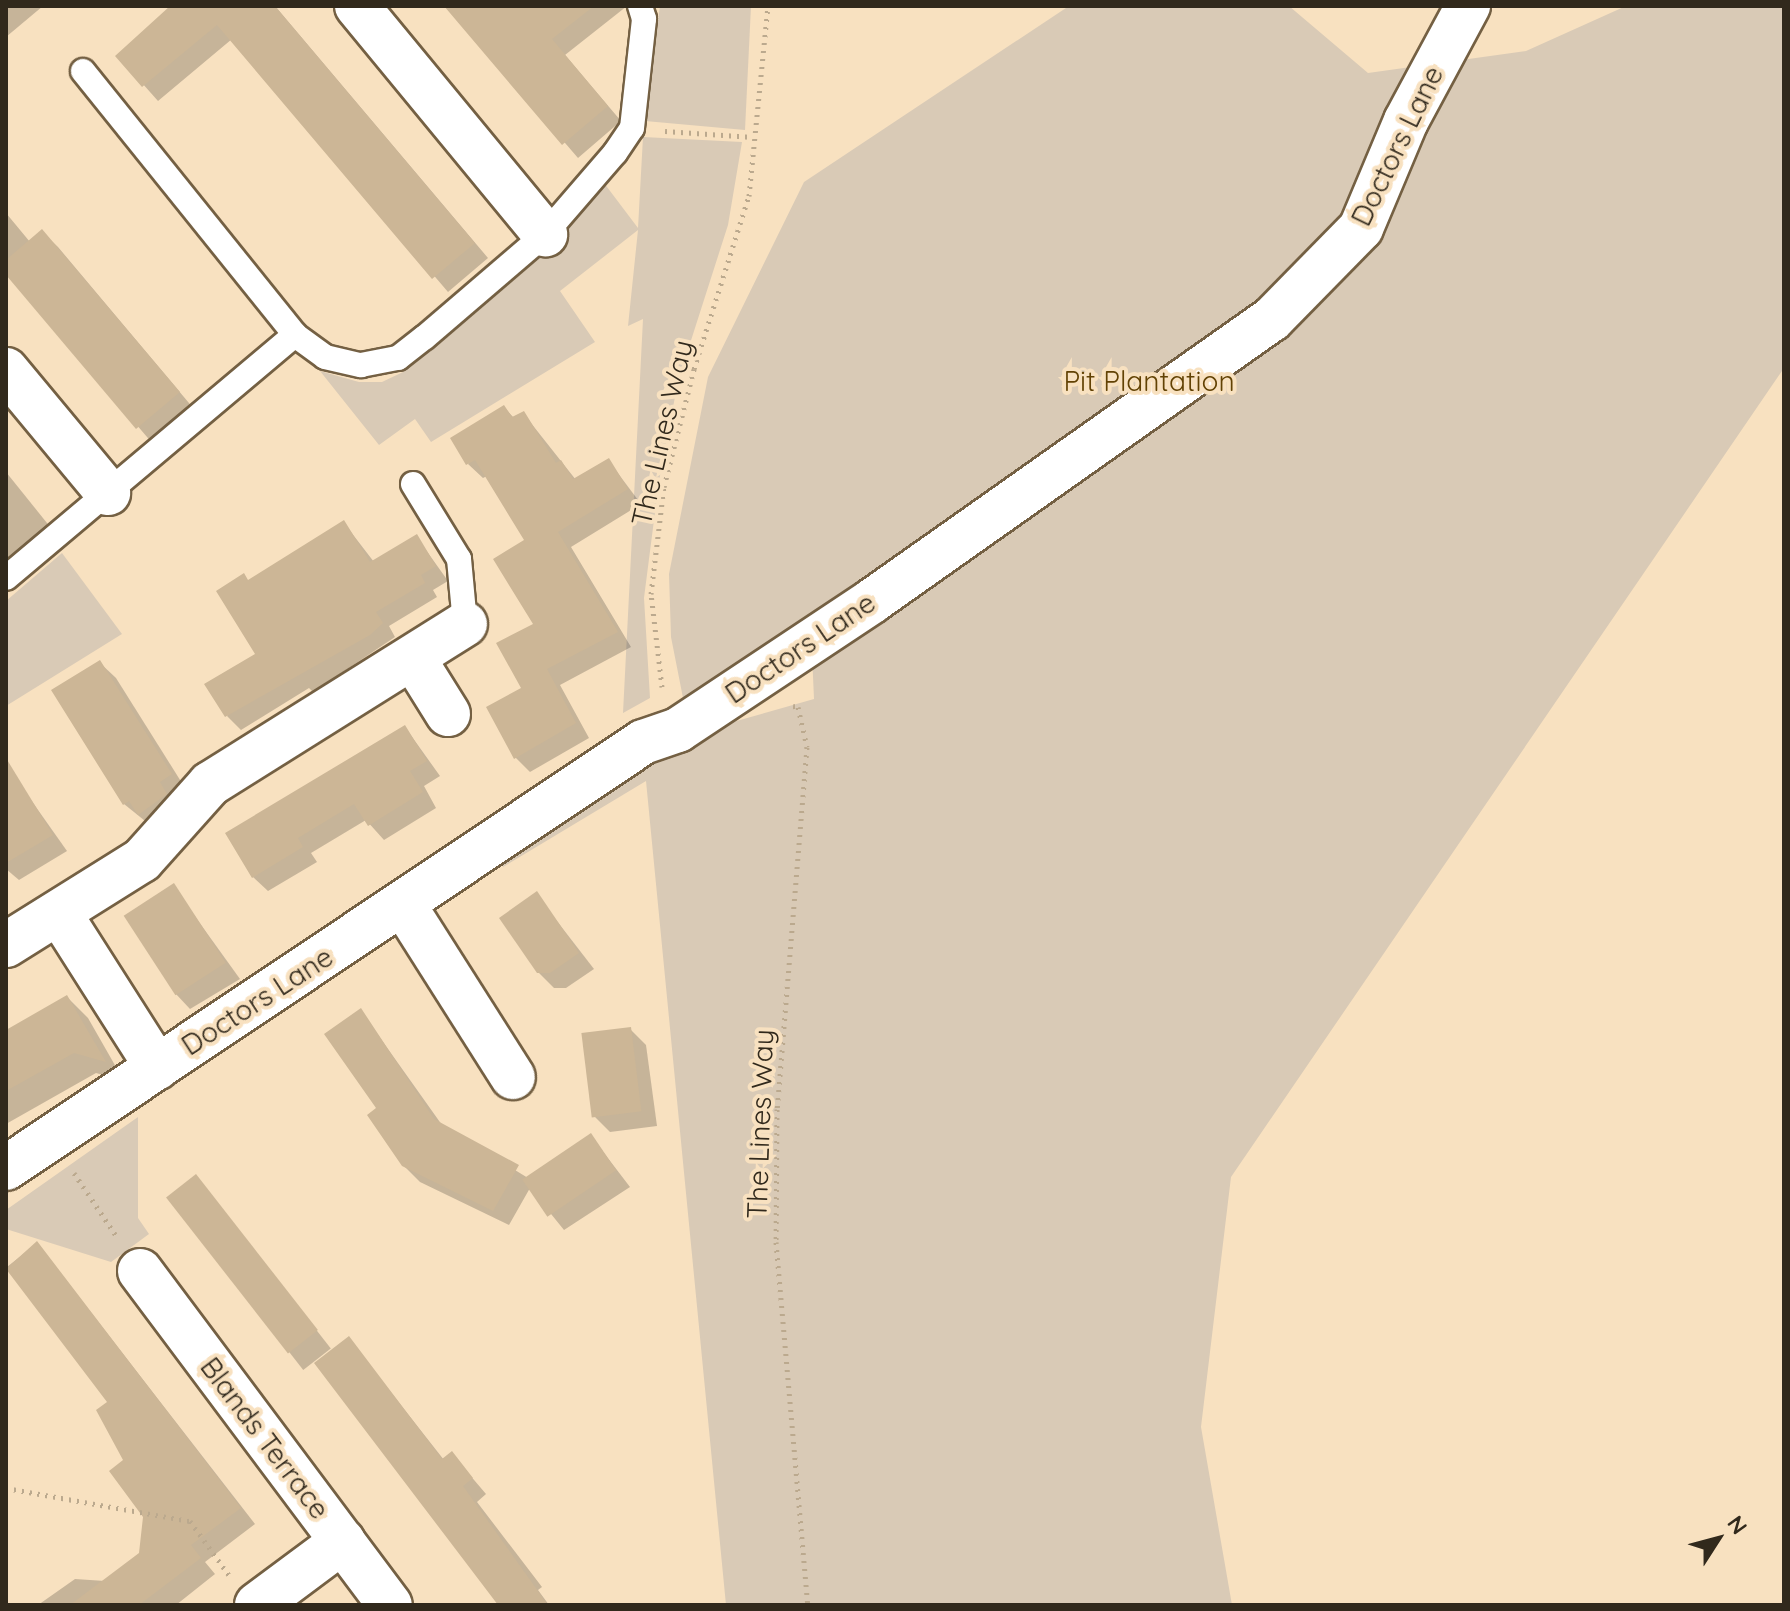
<!DOCTYPE html>
<style>
body{margin:0}
#map{position:relative;width:1790px;height:1611px;overflow:hidden;background:#f8e1c0;font-family:Quicksand,sans-serif}
div>[style]{position:absolute}
[style*='--x']{left:calc(var(--x)*1px);top:calc(var(--y)*1px);width:calc(var(--w)*1px);rotate:calc(var(--a)*1deg)}
.green>*{inset:0;background:#d9cab6}
.shadow>*{inset:0;background:#0003;transform-origin:0 0}
.building>*{inset:0;background:#ccb696;transform-origin:0 0}
.path>*{height:5px;margin-top:-2.5px;transform-origin:0;background:repeating-linear-gradient(90deg,#bba98e 0 2px,transparent 0 8px)}
.roads{filter:drop-shadow(2px 0 #746043) drop-shadow(-2px 0 #746043) drop-shadow(0 2px #746043) drop-shadow(0 -2px #746043)}
.lane>*{height:24px;margin:-12px;padding:0 12px;transform-origin:12px;border-radius:12px;background:#fff}
.street>*{height:44px;margin:-22px;padding:0 22px;transform-origin:22px;border-radius:22px;background:#fff}
span{translate:-50% -50%;white-space:nowrap;text-align:center;line-height:1.15;-webkit-text-stroke:8px #f8e1c0;paint-order:stroke}
.street-label{font-size:28px;color:#31291c}
.park-label{font-size:28px;color:#624204}
.frame{position:absolute;inset:0;border:8px solid #31291c;pointer-events:none}
.north{position:absolute;left:1678px;top:1499px;width:80px;height:80px;-webkit-text-stroke:6px #f8e1c0;paint-order:stroke;rotate:54deg;font-size:22px;font-weight:700;line-height:32px;text-align:center;color:#31291c}
.north::after{content:'';display:block;margin:auto;width:28px;height:36px;background:#31291c;clip-path:polygon(50% 0,100% 100%,50% 72%,0 100%)}
</style>
<div id="map">
<div class="green">
<div style="clip-path:polygon(660px 6px,751px 6px,745px 130px,645px 121px)"></div>
<div style="clip-path:polygon(1069px 6px,1289px 6px,1368px 73px,1526px 51px,1626px 6px,1784px 6px,1784px 368px,1231px 1177px,1201px 1427px,1232px 1605px,726px 1605px,646px 781px,503px 867px,499px 849px,680px 737px,814px 699px,812px 654px,684px 703px,671px 637px,669px 574px,708px 377px,804px 182px)"></div>
<div style="clip-path:polygon(643px 137px,742px 142px,728px 225px,678px 381px,659px 481px,644px 598px,650px 698px,623px 713px,643px 319px,628px 326px,638px 230px,560px 291px,595px 342px,431px 442px,415px 419px,379px 445px,320px 371px,359px 382px,382px 382px,403px 372px,565px 231px,604px 183px,638px 228px)"></div>
<div style="clip-path:polygon(62px 553px,122px 634px,6px 706px,6px 601px)"></div>
<div style="clip-path:polygon(138px 1117px,138px 1218px,149px 1234px,111px 1262px,6px 1229px,6px 1210px)"></div>
</div>
<div class="shadow">
<div style="clip-path:polygon(6px 6px,43px 6px,6px 37px)"></div>
<div style="clip-path:polygon(173px 6px,275px 6px,488px 258px,448px 292px,232px 39px,158px 101px,118px 56px)"></div>
<div style="clip-path:polygon(447px 6px,627px 6px,565px 55px,621px 121px,578px 158px)"></div>
<div style="clip-path:polygon(6px 213px,30px 242px,42px 232px,58px 247px,194px 409px,153px 444px,6px 272px)"></div>
<div style="clip-path:polygon(504px 407px,514px 418px,523px 413px,576px 480px,608px 460px,641px 504px,571px 547px,631px 647px,560px 685px,589px 738px,530px 772px,515px 757px,536px 624px,527px 540px,487px 476px,483px 478px,468px 464px)"></div>
<div style="clip-path:polygon(6px 472px,51px 528px,10px 562px,6px 558px)"></div>
<div style="clip-path:polygon(344px 523px,374px 562px,416px 536px,448px 581px,433px 590px,437px 597px,389px 626px,395px 637px,313px 692px,309px 688px,241px 730px,227px 716px,258px 654px,249px 582px)"></div>
<div style="clip-path:polygon(100px 663px,116px 678px,187px 791px,155px 829px,124px 804px)"></div>
<div style="clip-path:polygon(405px 727px,440px 776px,424px 786px,436px 808px,384px 840px,366px 820px,311px 853px,317px 862px,268px 891px,253px 877px)"></div>
<div style="clip-path:polygon(26px 793px,67px 851px,19px 880px,6px 869px,6px 805px)"></div>
<div style="clip-path:polygon(173px 886px,240px 979px,190px 1009px,175px 993px)"></div>
<div style="clip-path:polygon(536px 894px,594px 969px,566px 988px,554px 988px,538px 972px)"></div>
<div style="clip-path:polygon(67px 997px,88px 1018px,124px 1081px,96px 1073px,6px 1124px,6px 1033px)"></div>
<div style="clip-path:polygon(361px 1011px,442px 1125px,528px 1178px,591px 1136px,630px 1187px,564px 1230px,530px 1188px,509px 1225px,420px 1182px,403px 1165px,379px 1109px)"></div>
<div style="clip-path:polygon(630px 1029px,646px 1045px,657px 1126px,610px 1132px,594px 1116px)"></div>
<div style="left:196px;top:1176px;width:219px;height:35px;rotate:52deg"></div>
<div style="clip-path:polygon(37px 1243px,255px 1524px,205px 1562px,215px 1574px,176px 1605px,38px 1605px,75px 1579px,105px 1581px,140px 1554px,145px 1516px,110px 1402px,7px 1267px)"></div>
<div style="clip-path:polygon(349px 1339px,444px 1460px,452px 1454px,486px 1494px,477px 1502px,542px 1587px,538px 1590px,549px 1605px,501px 1605px)"></div>
</div>
<div class="building">
<div style="clip-path:polygon(170px 6px,275px 6px,475px 243px,432px 279px,217px 25px,142px 87px,115px 56px)"></div>
<div style="clip-path:polygon(444px 6px,594px 6px,552px 39px,608px 106px,562px 145px)"></div>
<div style="clip-path:polygon(42px 229px,180px 392px,136px 429px,6px 275px,6px 260px)"></div>
<div style="clip-path:polygon(504px 405px,512px 417px,524px 411px,556px 463px,561px 460px,573px 479px,609px 458px,628px 489px,558px 532px,618px 632px,547px 669px,576px 723px,514px 759px,486px 707px,521px 688px,496px 643px,533px 624px,493px 559px,524px 540px,475px 460px,466px 465px,450px 438px)"></div>
<div style="clip-path:polygon(344px 520px,370px 562px,417px 534px,436px 566px,421px 575px,425px 583px,376px 612px,383px 623px,370px 635px,225px 717px,204px 684px,255px 654px,216px 591px,244px 573px,248px 580px)"></div>
<div style="clip-path:polygon(100px 660px,172px 774px,160px 782px,167px 794px,138px 815px,129px 801px,123px 805px,51px 690px)"></div>
<div style="clip-path:polygon(405px 725px,427px 761px,410px 771px,423px 792px,368px 826px,354px 804px,298px 838px,303px 847px,252px 878px,225px 833px)"></div>
<div style="clip-path:polygon(6px 758px,53px 835px,6px 863px)"></div>
<div style="left:174px;top:883px;width:95px;height:60px;rotate:57deg"></div>
<div style="clip-path:polygon(537px 891px,579px 953px,550px 973px,537px 973px,499px 918px)"></div>
<div style="clip-path:polygon(67px 995px,106px 1062px,74px 1053px,6px 1091px,6px 1030px)"></div>
<div style="clip-path:polygon(361px 1008px,434px 1119px,519px 1165px,493px 1211px,402px 1166px,367px 1115px,376px 1108px,324px 1034px)"></div>
<div style="left:631px;top:1027px;width:85px;height:50px;rotate:83deg"></div>
<div style="left:591px;top:1133px;width:45px;height:83px;rotate:56deg"></div>
<div style="left:196px;top:1174px;width:198px;height:38px;rotate:52deg"></div>
<div style="clip-path:polygon(37px 1241px,241px 1508px,191px 1545px,201px 1558px,139px 1605px,70px 1605px,139px 1553px,143px 1517px,109px 1471px,123px 1460px,96px 1410px,107px 1402px,6px 1269px)"></div>
<div style="clip-path:polygon(349px 1336px,442px 1459px,452px 1451px,473px 1478px,463px 1486px,548px 1605px,498px 1605px,314px 1363px)"></div>
</div>
<div class="path">
<div style="--x:665;--y:131;--w:88;--a:3.9"></div>
<div style="--x:662;--y:687;--w:94;--a:-96.7"></div>
<div style="--x:651;--y:594;--w:108;--a:-83.1"></div>
<div style="--x:664;--y:487;--w:122;--a:-75.7"></div>
<div style="--x:694;--y:369;--w:182;--a:-72.4"></div>
<div style="--x:749;--y:196;--w:191;--a:-84.3"></div>
<div style="--x:793;--y:706;--w:5;--a:11"></div>
<div style="--x:798;--y:707;--w:41;--a:77.3"></div>
<div style="--x:807;--y:747;--w:363;--a:94.7"></div>
<div style="--x:777;--y:1109;--w:133;--a:90.4"></div>
<div style="--x:776;--y:1242;--w:364;--a:85"></div>
<div style="--x:74;--y:1173;--w:77;--a:56.1"></div>
<div style="--x:6;--y:1488;--w:187;--a:10.2"></div>
<div style="--x:190;--y:1521;--w:67;--a:54.2"></div>
</div>
<div class="roads">
<div class="lane">
<div style="--x:83;--y:71;--w:339;--a:51.2"></div>
<div style="--x:295;--y:335;--w:37;--a:36"></div>
<div style="--x:325;--y:357;--w:37;--a:13"></div>
<div style="--x:361;--y:365;--w:38;--a:-11"></div>
<div style="--x:398;--y:358;--w:34;--a:-38"></div>
<div style="--x:425;--y:337;--w:158;--a:-40.6"></div>
<div style="--x:545;--y:234;--w:107;--a:-49.2"></div>
<div style="--x:615;--y:153;--w:30;--a:-56"></div>
<div style="--x:632;--y:128;--w:110;--a:-83.7"></div>
<div style="--x:644;--y:19;--w:14;--a:-107"></div>
<div style="--x:413;--y:484;--w:88;--a:58.5"></div>
<div style="--x:459;--y:559;--w:65;--a:84.7"></div>
<div style="--x:6;--y:578;--w:378;--a:-40.1"></div>
</div>
<div class="street">
<div style="--x:357;--y:6;--w:296;--a:50.5"></div>
<div style="--x:6;--y:370;--w:160;--a:50.3"></div>
<div style="--x:413;--y:658;--w:66;--a:58"></div>
<div style="--x:403;--y:904;--w:205;--a:57.6"></div>
<div style="--x:59;--y:913;--w:183;--a:57.5"></div>
<div style="--x:6;--y:945;--w:160;--a:-32"></div>
<div style="--x:142;--y:860;--w:102;--a:-48.2"></div>
<div style="--x:210;--y:784;--w:301;--a:-32.1"></div>
<div style="--x:6;--y:1168;--w:766;--a:-33.77"></div>
<div style="--x:643;--y:742;--w:37;--a:-19"></div>
<div style="--x:678;--y:730;--w:233;--a:-33.6"></div>
<div style="--x:872;--y:601;--w:489;--a:-35.2"></div>
<div style="--x:1272;--y:319;--w:127;--a:-45.6"></div>
<div style="--x:1361;--y:228;--w:116;--a:-67.2"></div>
<div style="--x:1406;--y:121;--w:131;--a:-61.7"></div>
<div style="--x:140;--y:1271;--w:417;--a:53.2"></div>
<div style="--x:257;--y:1605;--w:107;--a:-36.7"></div>
</div>
</div>
<div class="street-label">
<span style="left:1397px;top:146px;rotate:-64deg">Doctors Lane</span>
<span style="left:662px;top:433px;rotate:-77deg">The Lines Way</span>
<span style="left:800px;top:648px;rotate:-34deg">Doctors Lane</span>
<span style="left:257px;top:1001px;rotate:-33deg">Doctors Lane</span>
<span style="left:760px;top:1124px;rotate:-88deg">The Lines Way</span>
<span style="left:265px;top:1438px;rotate:53deg">Blands Terrace</span>
</div>
<div class="park-label">
<span style="left:1149px;top:381px">Pit Plantation</span>
</div>
<div class="frame"></div>
<div class="north">N</div>
</div>
